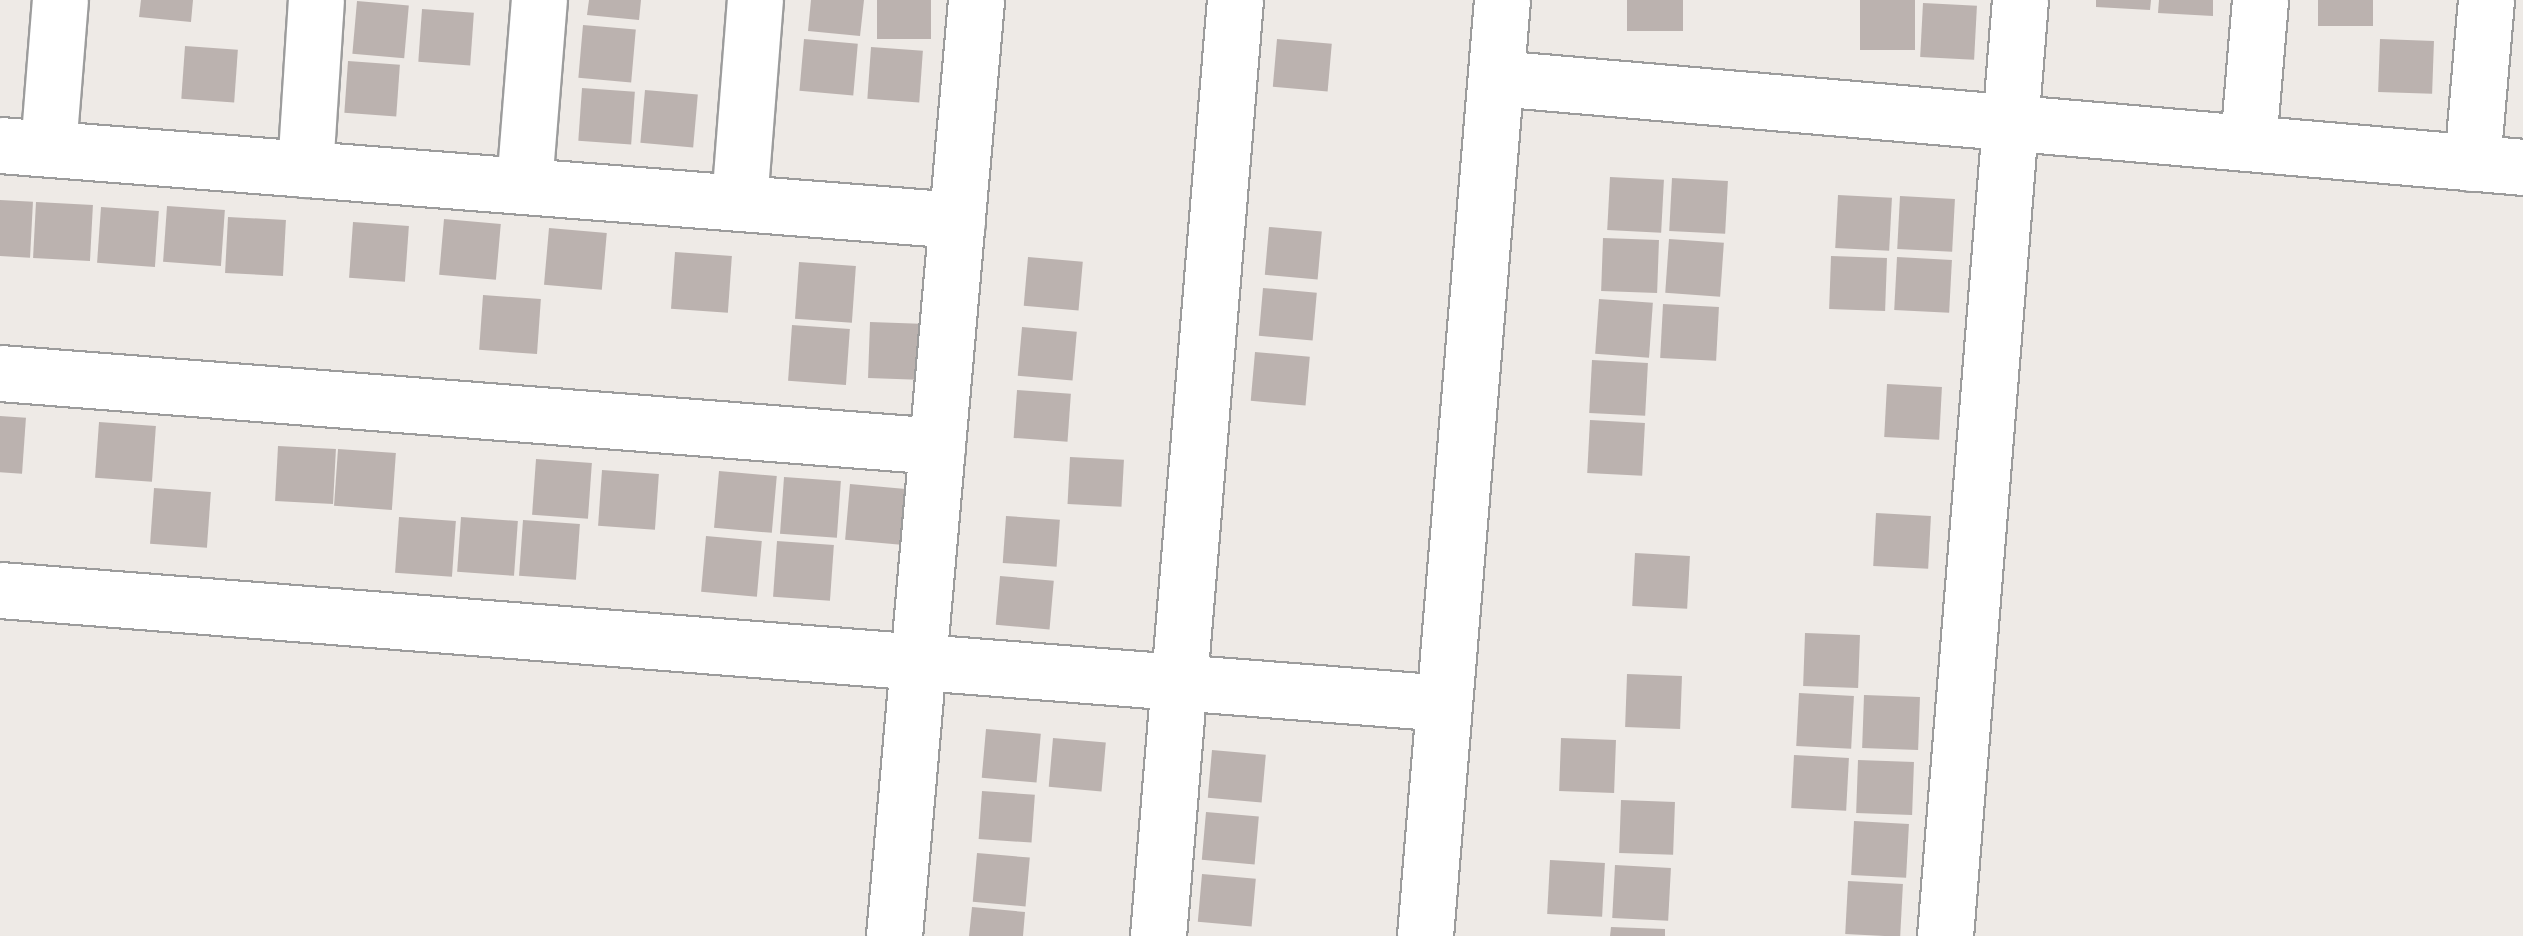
<!DOCTYPE html>
<style>
body{margin:0}
#map{position:relative;width:2523px;height:936px;overflow:hidden;background:#eeeae6;font-family:"DejaVu Sans",sans-serif}
div>[style]{position:absolute}
[style*='--x']{left:calc(var(--x)*1px);top:calc(var(--y)*1px);width:calc(var(--w)*1px);rotate:calc(var(--a)*1deg)}
.building>*{inset:0;background:#bbb2af;transform-origin:0 0}
.roads{filter:drop-shadow(2px 0 #9c9c9c) drop-shadow(-2px 0 #9c9c9c) drop-shadow(0 2px #9c9c9c) drop-shadow(0 -2px #9c9c9c)}
.minor>*{height:55px;margin:-27.5px;padding:0 27.5px;transform-origin:27.5px;border-radius:27.5px;background:#fff}
span{translate:-50% -50%;white-space:nowrap;text-align:center;line-height:1.15;-webkit-text-stroke:9px #fff;paint-order:stroke}
</style>
<div id="map">
<div class="building">
<div style="clip-path:polygon(141px 0,193px 0,191px 22px,139px 17px)"></div>
<div style="clip-path:polygon(589px 0,641px 0,639px 20px,587px 15px)"></div>
<div style="clip-path:polygon(811px 0,864px 0,860px 36px,808px 31px)"></div>
<div style="left:877px;top:0;width:54px;height:39px"></div>
<div style="left:1627px;top:0;width:56px;height:31px"></div>
<div style="left:1860px;top:0;width:55px;height:50px"></div>
<div style="clip-path:polygon(2096px 0,2151px 0,2150px 10px,2096px 7px)"></div>
<div style="clip-path:polygon(2159px 0,2213px 0,2213px 16px,2158px 13px)"></div>
<div style="left:2318px;top:0;width:55px;height:26px"></div>
<div style="left:357px;top:1px;width:52px;height:53px;rotate:5deg"></div>
<div style="left:1923px;top:3px;width:54px;height:54px;rotate:3deg"></div>
<div style="left:422px;top:9px;width:52px;height:53px;rotate:4deg"></div>
<div style="left:583px;top:25px;width:53px;height:53px;rotate:5deg"></div>
<div style="left:804px;top:39px;width:54px;height:52px;rotate:5deg"></div>
<div style="left:1277px;top:39px;width:55px;height:48px;rotate:5deg"></div>
<div style="left:2380px;top:39px;width:54px;height:53px;rotate:2deg"></div>
<div style="left:185px;top:46px;width:53px;height:53px;rotate:4deg"></div>
<div style="left:871px;top:47px;width:52px;height:52px;rotate:4deg"></div>
<div style="left:348px;top:61px;width:52px;height:52px;rotate:4deg"></div>
<div style="left:582px;top:88px;width:53px;height:53px;rotate:4deg"></div>
<div style="left:645px;top:90px;width:53px;height:53px;rotate:5deg"></div>
<div style="left:1610px;top:177px;width:54px;height:53px;rotate:3deg"></div>
<div style="left:1672px;top:178px;width:56px;height:53px;rotate:3deg"></div>
<div style="left:1838px;top:195px;width:54px;height:53px;rotate:3deg"></div>
<div style="left:1900px;top:196px;width:55px;height:53px;rotate:3deg"></div>
<div style="left:0;top:200px;width:33px;height:56px;rotate:3deg"></div>
<div style="left:36px;top:202px;width:57px;height:56px;rotate:3deg"></div>
<div style="left:167px;top:206px;width:58px;height:56px;rotate:4deg"></div>
<div style="left:101px;top:207px;width:58px;height:56px;rotate:4deg"></div>
<div style="left:228px;top:217px;width:58px;height:56px;rotate:3deg"></div>
<div style="left:444px;top:219px;width:57px;height:56px;rotate:5deg"></div>
<div style="left:353px;top:222px;width:56px;height:56px;rotate:4deg"></div>
<div style="left:1269px;top:227px;width:53px;height:48px;rotate:5deg"></div>
<div style="left:549px;top:228px;width:58px;height:57px;rotate:5deg"></div>
<div style="left:1603px;top:238px;width:56px;height:53px;rotate:2deg"></div>
<div style="left:1669px;top:239px;width:55px;height:54px;rotate:4deg"></div>
<div style="left:675px;top:252px;width:57px;height:57px;rotate:4deg"></div>
<div style="left:1831px;top:256px;width:56px;height:53px;rotate:2deg"></div>
<div style="left:1028px;top:257px;width:55px;height:49px;rotate:5deg"></div>
<div style="left:1897px;top:257px;width:55px;height:53px;rotate:3deg"></div>
<div style="left:799px;top:262px;width:57px;height:57px;rotate:4deg"></div>
<div style="left:1263px;top:288px;width:54px;height:48px;rotate:5deg"></div>
<div style="left:483px;top:295px;width:58px;height:55px;rotate:4deg"></div>
<div style="left:1599px;top:299px;width:54px;height:55px;rotate:4deg"></div>
<div style="left:1663px;top:304px;width:56px;height:54px;rotate:3deg"></div>
<div style="left:870px;top:322px;width:57px;height:56px;rotate:2deg"></div>
<div style="left:792px;top:325px;width:58px;height:56px;rotate:4deg"></div>
<div style="left:1022px;top:327px;width:55px;height:49px;rotate:5deg"></div>
<div style="left:1255px;top:352px;width:55px;height:49px;rotate:5deg"></div>
<div style="left:1592px;top:360px;width:56px;height:53px;rotate:3deg"></div>
<div style="left:1887px;top:384px;width:55px;height:53px;rotate:3deg"></div>
<div style="left:1017px;top:390px;width:54px;height:48px;rotate:4deg"></div>
<div style="left:0;top:416px;width:26px;height:56px;rotate:4deg"></div>
<div style="left:1590px;top:420px;width:55px;height:53px;rotate:3deg"></div>
<div style="left:99px;top:422px;width:57px;height:56px;rotate:4deg"></div>
<div style="left:278px;top:446px;width:58px;height:55px;rotate:3deg"></div>
<div style="left:338px;top:449px;width:58px;height:57px;rotate:4deg"></div>
<div style="left:1070px;top:457px;width:54px;height:47px;rotate:3deg"></div>
<div style="left:536px;top:459px;width:56px;height:56px;rotate:4deg"></div>
<div style="left:602px;top:470px;width:57px;height:56px;rotate:4deg"></div>
<div style="left:719px;top:471px;width:58px;height:57px;rotate:5deg"></div>
<div style="left:784px;top:477px;width:57px;height:57px;rotate:4deg"></div>
<div style="left:850px;top:484px;width:56px;height:56px;rotate:5deg"></div>
<div style="left:154px;top:488px;width:57px;height:56px;rotate:4deg"></div>
<div style="left:1876px;top:513px;width:55px;height:53px;rotate:3deg"></div>
<div style="left:1006px;top:516px;width:54px;height:47px;rotate:4deg"></div>
<div style="left:399px;top:517px;width:57px;height:56px;rotate:4deg"></div>
<div style="left:461px;top:517px;width:57px;height:55px;rotate:4deg"></div>
<div style="left:523px;top:520px;width:57px;height:56px;rotate:4deg"></div>
<div style="left:706px;top:536px;width:56px;height:56px;rotate:5deg"></div>
<div style="left:777px;top:541px;width:57px;height:56px;rotate:4deg"></div>
<div style="left:1635px;top:553px;width:55px;height:53px;rotate:3deg"></div>
<div style="left:1000px;top:576px;width:54px;height:49px;rotate:5deg"></div>
<div style="left:1805px;top:633px;width:55px;height:53px;rotate:2deg"></div>
<div style="left:1627px;top:674px;width:55px;height:53px;rotate:2deg"></div>
<div style="left:1799px;top:693px;width:55px;height:53px;rotate:3deg"></div>
<div style="left:1864px;top:695px;width:56px;height:53px;rotate:2deg"></div>
<div style="left:986px;top:729px;width:55px;height:49px;rotate:5deg"></div>
<div style="left:1053px;top:738px;width:53px;height:49px;rotate:5deg"></div>
<div style="left:1561px;top:738px;width:55px;height:53px;rotate:2deg"></div>
<div style="left:1212px;top:750px;width:54px;height:48px;rotate:5deg"></div>
<div style="left:1794px;top:755px;width:55px;height:53px;rotate:3deg"></div>
<div style="left:1858px;top:760px;width:56px;height:53px;rotate:2deg"></div>
<div style="left:982px;top:791px;width:53px;height:48px;rotate:4deg"></div>
<div style="left:1621px;top:800px;width:54px;height:53px;rotate:2deg"></div>
<div style="left:1206px;top:812px;width:53px;height:48px;rotate:5deg"></div>
<div style="left:1854px;top:821px;width:55px;height:54px;rotate:3deg"></div>
<div style="left:977px;top:853px;width:53px;height:49px;rotate:5deg"></div>
<div style="left:1550px;top:860px;width:55px;height:54px;rotate:3deg"></div>
<div style="left:1615px;top:865px;width:56px;height:53px;rotate:3deg"></div>
<div style="left:1202px;top:874px;width:54px;height:48px;rotate:5deg"></div>
<div style="left:1848px;top:881px;width:55px;height:53px;rotate:3deg"></div>
<div style="clip-path:polygon(972px 907px,1025px 912px,1023px 936px,969px 936px)"></div>
<div style="clip-path:polygon(1611px 927px,1665px 929px,1665px 936px,1610px 936px)"></div>
</div>
<div class="roads">
<div class="minor">
<div style="--x:1496;--y:78;--w:1031;--a:4.95"></div>
<div style="--x:2248;--y:143;--w:144;--a:-85.2"></div>
<div style="--x:0;--y:145;--w:960;--a:4.48"></div>
<div style="--x:48;--y:148;--w:148;--a:-85.4"></div>
<div style="--x:2472;--y:163;--w:164;--a:-85.1"></div>
<div style="--x:305;--y:169;--w:169;--a:-86.3"></div>
<div style="--x:524;--y:185;--w:186;--a:-85.4"></div>
<div style="--x:739;--y:202;--w:203;--a:-85.5"></div>
<div style="--x:0;--y:373;--w:940;--a:4.45"></div>
<div style="--x:0;--y:590;--w:1448;--a:4.47"></div>
<div style="--x:894;--y:936;--w:940;--a:-84.99"></div>
<div style="--x:1158;--y:936;--w:939;--a:-85.3"></div>
<div style="--x:1425;--y:936;--w:939;--a:-85.3"></div>
<div style="--x:1945;--y:936;--w:939;--a:-85.42"></div>
</div>
</div>
</div>
